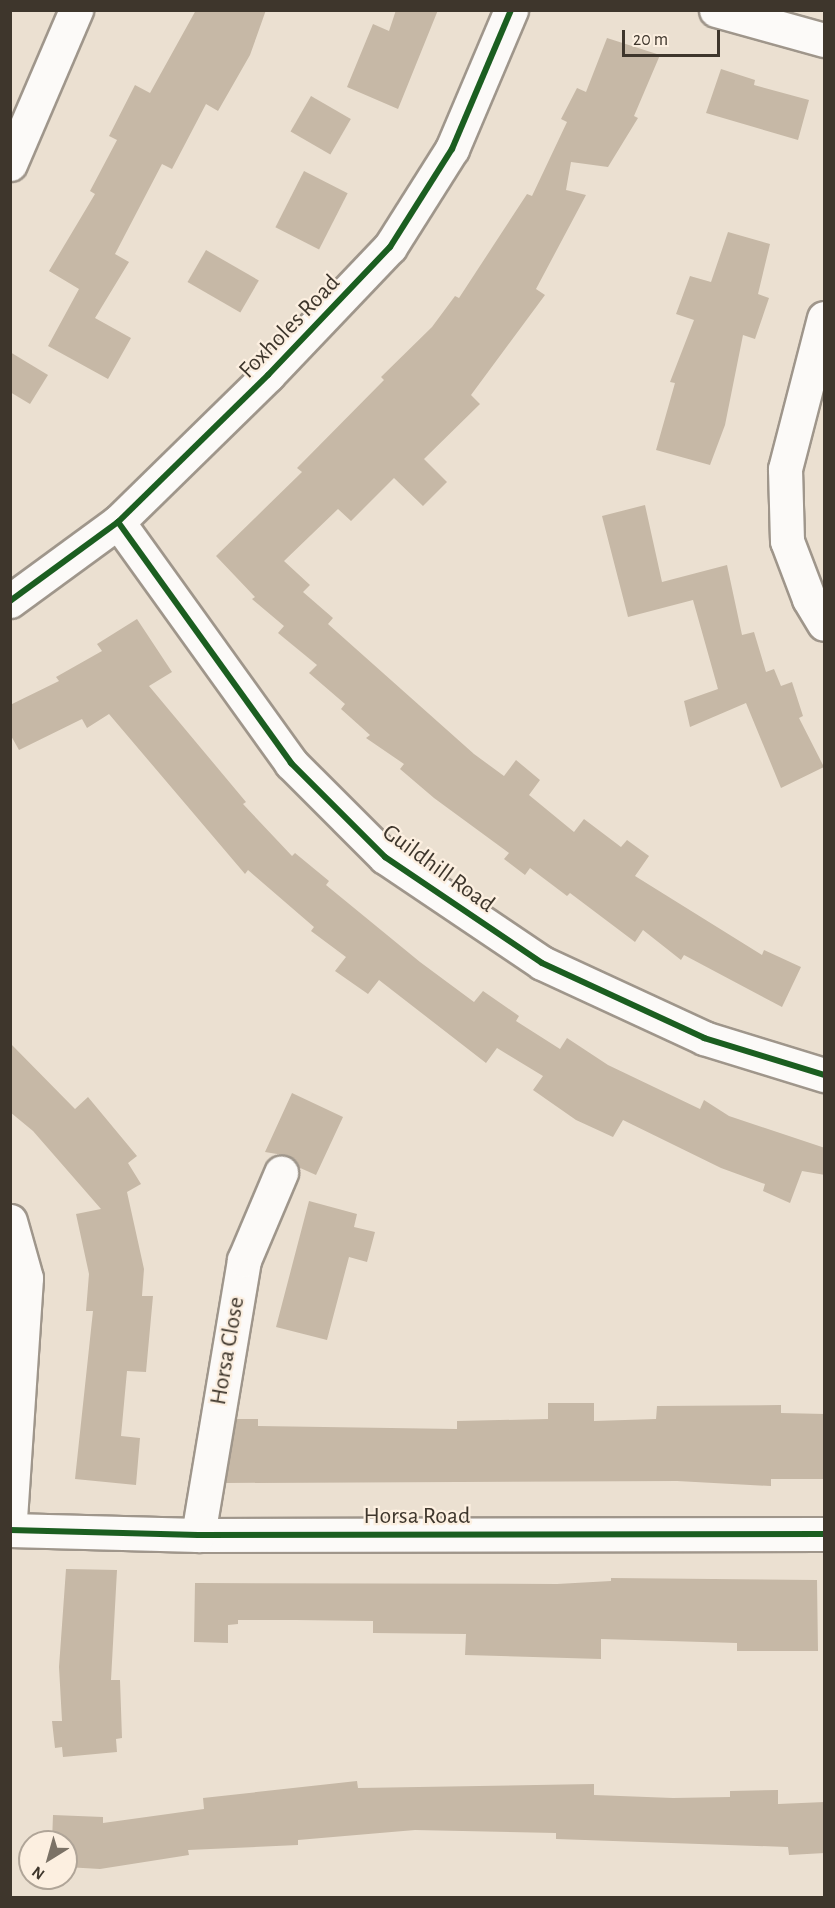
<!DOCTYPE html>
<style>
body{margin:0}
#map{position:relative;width:835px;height:1908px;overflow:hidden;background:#ebe0d1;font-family:"Alegreya Sans",sans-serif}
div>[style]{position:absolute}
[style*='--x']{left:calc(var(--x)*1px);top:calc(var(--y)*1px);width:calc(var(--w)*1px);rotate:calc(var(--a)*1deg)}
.building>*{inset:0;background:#c6b8a6;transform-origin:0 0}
.roads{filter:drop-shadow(2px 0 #9f968b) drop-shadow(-2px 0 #9f968b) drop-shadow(0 2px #9f968b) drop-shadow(0 -2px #9f968b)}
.minor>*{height:33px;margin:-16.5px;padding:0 16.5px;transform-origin:16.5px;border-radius:16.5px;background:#fcfaf8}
.cycleway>*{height:6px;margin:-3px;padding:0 3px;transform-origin:3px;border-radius:3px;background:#1b5e20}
span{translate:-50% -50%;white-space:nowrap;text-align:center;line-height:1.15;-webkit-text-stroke:4.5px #fcefe0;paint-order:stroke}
.street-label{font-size:24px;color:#3e362c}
.frame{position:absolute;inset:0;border:12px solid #3e362c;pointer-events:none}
.north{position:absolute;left:18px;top:1830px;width:60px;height:60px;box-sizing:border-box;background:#fcefe0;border:2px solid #b0a598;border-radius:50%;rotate:217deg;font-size:16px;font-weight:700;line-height:24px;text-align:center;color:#3e362c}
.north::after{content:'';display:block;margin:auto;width:21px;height:27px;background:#7b7266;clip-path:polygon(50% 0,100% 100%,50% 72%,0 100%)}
.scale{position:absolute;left:622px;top:30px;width:98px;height:27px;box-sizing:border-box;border:3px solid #3e362c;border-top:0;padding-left:8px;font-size:18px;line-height:21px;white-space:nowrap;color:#3e362c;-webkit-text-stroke:4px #fcefe0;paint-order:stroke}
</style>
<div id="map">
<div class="building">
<div style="clip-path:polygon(196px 10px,266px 10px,250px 55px,218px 111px,206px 104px,172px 169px,162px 164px,115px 254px,129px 262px,95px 318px,131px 338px,108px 379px,48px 346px,79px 289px,49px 271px,95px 194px,90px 191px,117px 140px,109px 136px,135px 85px,150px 93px)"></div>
<div style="clip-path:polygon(396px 10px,438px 10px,398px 109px,347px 87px,373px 24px,389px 31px)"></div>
<div style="clip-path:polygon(607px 38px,660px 55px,634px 116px,638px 118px,608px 167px,571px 162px,566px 190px,586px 195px,536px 289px,545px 295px,471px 395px,480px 404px,424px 459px,447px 482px,423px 506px,394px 478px,351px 521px,338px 509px,284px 561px,310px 585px,303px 592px,333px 618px,328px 624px,474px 754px,504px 776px,516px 760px,540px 780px,529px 795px,574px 832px,584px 819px,621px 847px,627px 840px,649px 856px,635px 876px,762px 955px,764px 950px,801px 967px,782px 1007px,684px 955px,681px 960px,643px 930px,635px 942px,570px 893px,567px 896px,530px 868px,525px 875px,504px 859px,509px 853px,434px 798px,400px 769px,404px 764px,366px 738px,370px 735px,341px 709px,345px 704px,309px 673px,317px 665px,278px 633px,284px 626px,252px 599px,255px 597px,216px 556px,302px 472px,297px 468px,384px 380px,381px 377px,432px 327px,455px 296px,459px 298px,527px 194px,532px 196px,567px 122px,561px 119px,577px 88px,586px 92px)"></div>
<div style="clip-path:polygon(721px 69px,755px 80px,754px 85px,809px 100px,798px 140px,706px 113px)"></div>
<div style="left:311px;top:96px;width:46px;height:41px;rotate:30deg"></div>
<div style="left:304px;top:171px;width:49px;height:63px;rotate:27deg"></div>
<div style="clip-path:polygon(728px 232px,770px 244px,758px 294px,769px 298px,755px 339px,743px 335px,725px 425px,710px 465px,656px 450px,675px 383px,670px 382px,694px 320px,676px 314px,690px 276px,711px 282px)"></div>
<div style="left:206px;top:250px;width:61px;height:37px;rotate:30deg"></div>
<div style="clip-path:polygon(10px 352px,48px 375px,30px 404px,10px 392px)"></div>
<div style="clip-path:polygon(645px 505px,662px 582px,727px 565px,742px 635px,754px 632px,766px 672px,774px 669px,781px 686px,792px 682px,803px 716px,799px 718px,824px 767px,781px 788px,746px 703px,690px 727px,684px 701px,718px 689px,693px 600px,628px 617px,602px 516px)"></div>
<div style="clip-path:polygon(137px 619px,172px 672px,149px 686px,246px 802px,243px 804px,292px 856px,295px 853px,329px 881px,326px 885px,420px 962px,474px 1002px,483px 991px,519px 1016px,516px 1021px,560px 1049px,567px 1038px,608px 1065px,700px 1109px,704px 1100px,729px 1116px,825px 1148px,825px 1175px,802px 1171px,790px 1203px,763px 1191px,765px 1184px,721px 1168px,623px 1120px,613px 1137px,576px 1120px,533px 1090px,543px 1076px,497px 1048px,486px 1063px,379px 980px,368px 994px,335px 971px,346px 957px,311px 931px,314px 927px,248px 870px,245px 874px,109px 714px,87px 728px,82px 719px,19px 750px,10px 734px,10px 705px,59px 681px,56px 677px,102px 651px,97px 644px)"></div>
<div style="clip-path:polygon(10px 1043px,75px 1109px,88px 1097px,137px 1156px,128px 1163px,141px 1184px,127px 1192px,144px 1269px,142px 1296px,153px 1296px,146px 1372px,127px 1371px,121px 1436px,140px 1438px,136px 1485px,75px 1479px,93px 1311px,86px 1311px,89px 1274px,76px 1214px,101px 1209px,33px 1131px,10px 1112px)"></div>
<div style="clip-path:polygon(292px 1093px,343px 1117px,316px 1175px,298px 1167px,289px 1156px,265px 1152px)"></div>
<div style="clip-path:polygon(309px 1201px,357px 1214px,354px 1227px,375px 1232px,367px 1262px,349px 1257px,327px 1340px,276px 1327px)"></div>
<div style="clip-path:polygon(548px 1403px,594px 1403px,594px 1421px,656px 1419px,657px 1406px,781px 1405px,781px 1413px,825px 1414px,823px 1479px,771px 1479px,771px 1486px,677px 1481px,226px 1483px,236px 1419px,258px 1419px,258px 1426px,457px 1429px,457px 1421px,548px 1419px)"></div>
<div style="clip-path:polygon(66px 1569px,117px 1570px,111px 1680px,120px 1680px,122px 1738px,116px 1739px,117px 1752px,63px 1757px,62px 1747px,55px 1748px,52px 1721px,62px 1721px,59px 1667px)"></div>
<div style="clip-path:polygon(611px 1578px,817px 1580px,818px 1651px,737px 1651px,737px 1643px,601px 1639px,601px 1659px,465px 1655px,466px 1634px,373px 1633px,373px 1621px,296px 1620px,238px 1620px,238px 1624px,228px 1625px,228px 1643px,194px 1642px,195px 1583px,557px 1584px,611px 1581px)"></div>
<div style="clip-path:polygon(357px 1781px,358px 1788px,594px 1784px,594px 1795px,673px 1798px,730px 1797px,730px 1791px,778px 1790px,778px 1804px,825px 1802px,825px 1853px,789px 1855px,788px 1847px,556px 1839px,556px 1833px,415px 1830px,298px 1840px,298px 1845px,188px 1850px,189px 1855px,100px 1869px,66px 1867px,66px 1842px,52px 1842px,53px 1815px,103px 1817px,103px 1823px,204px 1809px,203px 1798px)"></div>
</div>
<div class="roads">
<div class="minor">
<div style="--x:716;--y:10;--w:112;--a:15.5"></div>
<div style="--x:10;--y:164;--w:168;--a:-66.8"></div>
<div style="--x:824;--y:318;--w:156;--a:104.5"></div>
<div style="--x:785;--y:469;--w:72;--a:88.4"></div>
<div style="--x:787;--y:541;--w:62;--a:69.2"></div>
<div style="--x:809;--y:599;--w:29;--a:59"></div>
<div style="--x:118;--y:522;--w:297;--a:54.3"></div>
<div style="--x:291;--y:763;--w:133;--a:45"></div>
<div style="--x:385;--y:857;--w:189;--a:34"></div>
<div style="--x:542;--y:963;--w:179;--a:24.8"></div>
<div style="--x:704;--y:1038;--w:126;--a:17.1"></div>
<div style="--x:10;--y:601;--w:134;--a:-36.2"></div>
<div style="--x:118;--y:522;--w:210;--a:-44.4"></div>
<div style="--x:268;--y:375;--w:177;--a:-46.4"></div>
<div style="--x:390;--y:247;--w:116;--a:-57.7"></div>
<div style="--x:452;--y:149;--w:151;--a:-67"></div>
<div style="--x:10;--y:1221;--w:59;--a:74.3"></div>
<div style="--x:26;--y:1278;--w:241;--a:93.8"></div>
<div style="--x:10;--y:1530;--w:188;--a:1.5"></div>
<div style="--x:198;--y:1535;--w:626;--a:-0.09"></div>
<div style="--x:198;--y:1535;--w:279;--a:-80.5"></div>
<div style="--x:244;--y:1260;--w:95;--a:-67"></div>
</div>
</div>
<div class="cycleway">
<div style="--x:118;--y:522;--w:297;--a:54.3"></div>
<div style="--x:291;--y:763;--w:133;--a:45"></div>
<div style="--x:385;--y:857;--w:189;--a:34"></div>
<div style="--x:542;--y:963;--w:179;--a:24.8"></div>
<div style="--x:704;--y:1038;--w:126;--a:17.1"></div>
<div style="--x:10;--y:601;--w:134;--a:-36.2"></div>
<div style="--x:118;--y:522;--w:210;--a:-44.4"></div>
<div style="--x:268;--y:375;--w:177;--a:-46.4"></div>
<div style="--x:390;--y:247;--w:116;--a:-57.7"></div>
<div style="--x:452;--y:149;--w:151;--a:-67"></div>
<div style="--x:10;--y:1530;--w:188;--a:1.5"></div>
<div style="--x:198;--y:1535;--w:626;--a:-0.09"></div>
</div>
<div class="street-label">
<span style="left:290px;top:327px;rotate:-46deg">Foxholes Road</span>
<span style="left:438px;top:869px;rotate:36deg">Guildhill Road</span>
<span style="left:228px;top:1351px;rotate:-80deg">Horsa Close</span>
<span style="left:417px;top:1517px">Horsa Road</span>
</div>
<div class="frame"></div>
<div class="north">N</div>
<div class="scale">20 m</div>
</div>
